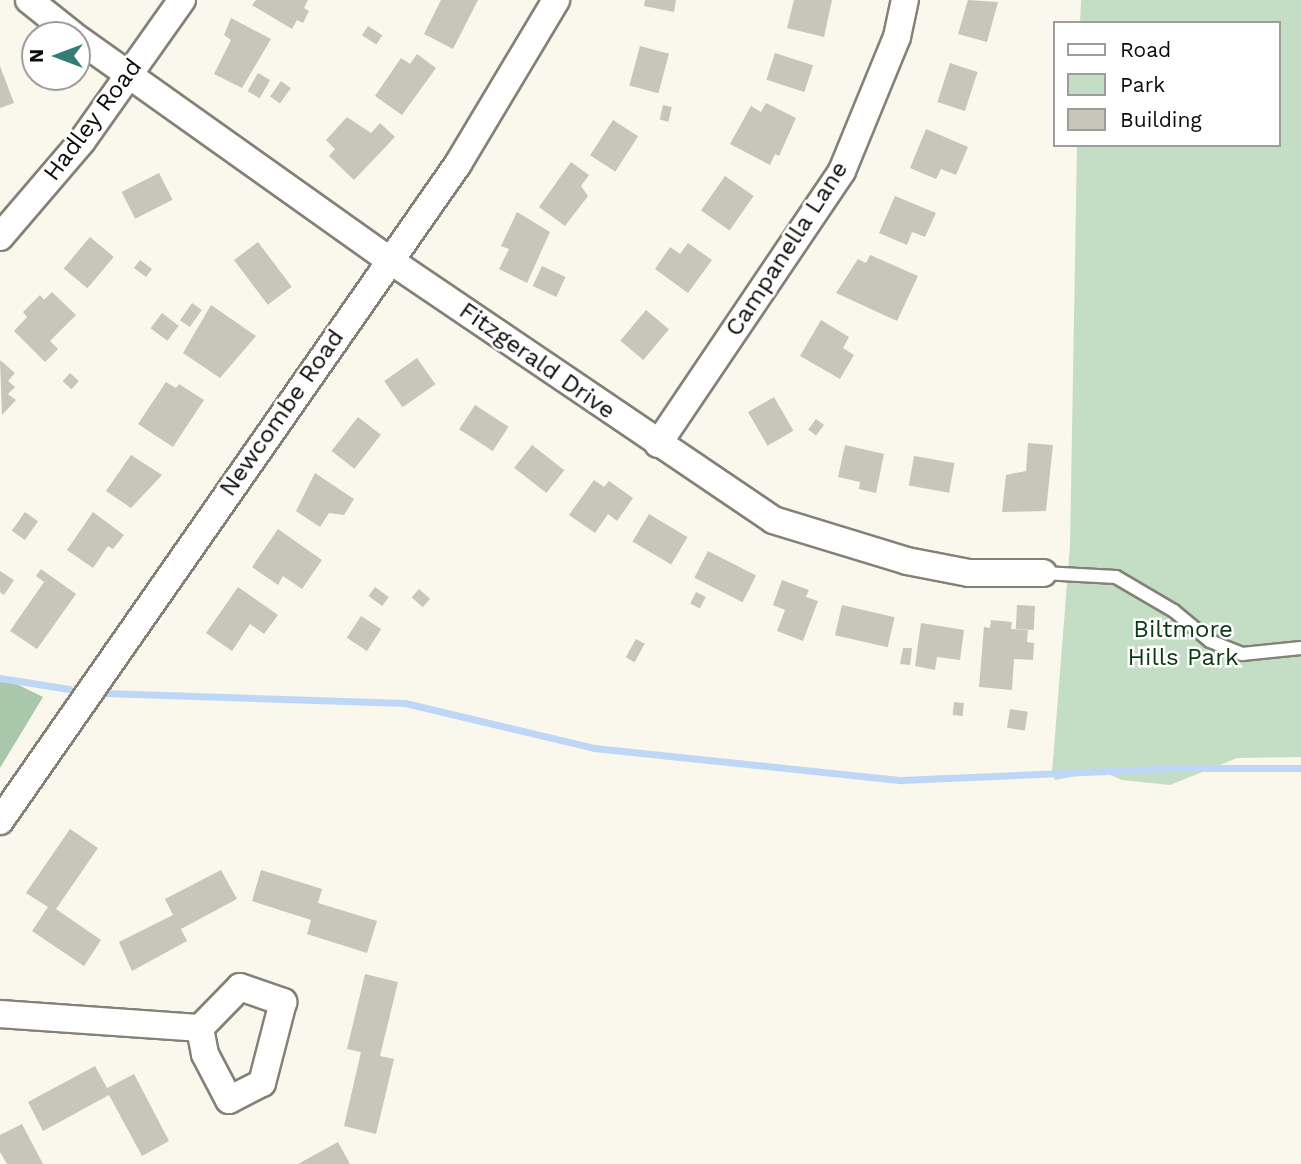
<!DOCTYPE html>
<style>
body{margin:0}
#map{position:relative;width:1301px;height:1164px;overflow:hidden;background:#faf7ec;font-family:"Work Sans",sans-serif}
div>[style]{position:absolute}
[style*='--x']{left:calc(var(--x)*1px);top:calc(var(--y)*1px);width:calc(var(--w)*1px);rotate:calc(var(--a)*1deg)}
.green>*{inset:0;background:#c4dec5}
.forest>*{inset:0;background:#a9c7aa}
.stream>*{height:7px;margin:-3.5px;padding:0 3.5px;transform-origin:3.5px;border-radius:3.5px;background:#bfd7f7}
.building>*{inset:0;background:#c8c5ba;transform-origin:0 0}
.roads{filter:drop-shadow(2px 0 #848177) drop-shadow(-2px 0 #848177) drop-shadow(0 2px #848177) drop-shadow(0 -2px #848177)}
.service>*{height:12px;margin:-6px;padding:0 6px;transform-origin:6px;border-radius:6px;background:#fff}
.minor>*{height:26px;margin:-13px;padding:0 13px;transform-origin:13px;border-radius:13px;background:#fff}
span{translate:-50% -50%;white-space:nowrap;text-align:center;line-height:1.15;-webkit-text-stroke:5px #fff;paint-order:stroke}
.street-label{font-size:24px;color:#0c0b08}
.park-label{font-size:24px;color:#0a3811}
.legend{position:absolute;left:1053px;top:21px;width:228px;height:126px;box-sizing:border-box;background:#fff;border:2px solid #9e9d9c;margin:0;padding:9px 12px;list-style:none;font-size:21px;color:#0c0b08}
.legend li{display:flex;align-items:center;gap:14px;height:35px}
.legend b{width:35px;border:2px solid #9e9d9c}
.north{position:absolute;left:21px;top:21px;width:70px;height:70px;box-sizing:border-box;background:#fff;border:2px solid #9e9d9c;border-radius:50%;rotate:270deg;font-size:19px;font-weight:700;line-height:28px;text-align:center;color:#0c0b08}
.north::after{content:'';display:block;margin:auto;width:24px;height:32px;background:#347c76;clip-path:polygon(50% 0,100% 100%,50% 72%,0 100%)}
</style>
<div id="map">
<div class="green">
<div style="clip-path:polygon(1081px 0,1301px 0,1301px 757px,1237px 758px,1170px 785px,1122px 780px,1101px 771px,1055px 780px,1052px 773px,1070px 546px,1077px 145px,1278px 145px,1278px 23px,1080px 23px)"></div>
</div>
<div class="forest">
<div style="clip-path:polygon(0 676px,43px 697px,0 768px)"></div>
</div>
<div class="stream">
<div style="--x:0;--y:678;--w:70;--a:9.1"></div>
<div style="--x:104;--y:693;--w:301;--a:1.9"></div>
<div style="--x:405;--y:703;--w:194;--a:13.4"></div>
<div style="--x:594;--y:748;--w:309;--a:6"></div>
<div style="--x:901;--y:780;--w:271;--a:-2.5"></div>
<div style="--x:1172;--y:768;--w:129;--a:0"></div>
</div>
<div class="building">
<div style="clip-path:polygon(256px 0,308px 0,304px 8px,309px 11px,303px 23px,297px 20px,292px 29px,252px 5px)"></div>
<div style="clip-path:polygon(441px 0,478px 0,453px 49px,424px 34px)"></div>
<div style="clip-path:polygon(645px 0,676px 0,674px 12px,644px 6px)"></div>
<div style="clip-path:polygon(794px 0,832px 0,824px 37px,787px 28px)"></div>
<div style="clip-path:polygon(968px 0,998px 2px,987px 42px,958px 34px)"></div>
<div style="clip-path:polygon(231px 18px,271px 39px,242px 88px,214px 74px,231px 40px,224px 35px)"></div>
<div style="left:368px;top:26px;width:17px;height:11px;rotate:33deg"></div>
<div style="left:640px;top:46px;width:30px;height:41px;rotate:15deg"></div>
<div style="left:775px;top:53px;width:40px;height:28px;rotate:18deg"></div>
<div style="clip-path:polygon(417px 54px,436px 68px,402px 115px,375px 96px,401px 58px,410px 64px)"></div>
<div style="left:950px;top:63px;width:29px;height:41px;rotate:18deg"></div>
<div style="clip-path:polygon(0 66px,14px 103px,0 108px)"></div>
<div style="left:258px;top:73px;width:14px;height:21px;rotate:30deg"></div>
<div style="left:281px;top:81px;width:12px;height:19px;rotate:35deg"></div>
<div style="clip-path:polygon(766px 103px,796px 118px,779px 156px,775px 154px,770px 165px,730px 144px,751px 106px,761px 112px)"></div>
<div style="left:663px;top:105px;width:9px;height:15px;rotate:13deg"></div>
<div style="clip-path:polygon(347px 117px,371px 133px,380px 123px,395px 137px,354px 180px,329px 156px,335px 149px,326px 140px)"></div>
<div style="left:613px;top:120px;width:30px;height:42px;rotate:33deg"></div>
<div style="clip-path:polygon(926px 129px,968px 147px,956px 175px,941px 169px,936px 179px,910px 168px)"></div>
<div style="clip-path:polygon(571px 162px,589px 175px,581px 186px,588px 196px,565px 226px,539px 207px)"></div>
<div style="left:159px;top:173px;width:30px;height:42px;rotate:63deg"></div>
<div style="left:725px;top:176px;width:35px;height:42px;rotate:35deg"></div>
<div style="clip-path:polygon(895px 196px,936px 213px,925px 237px,912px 232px,907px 245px,879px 233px)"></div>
<div style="clip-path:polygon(517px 212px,550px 232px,527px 283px,499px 269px,509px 249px,501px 246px)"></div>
<div style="left:90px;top:237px;width:31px;height:41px;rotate:40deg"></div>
<div style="left:258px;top:242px;width:56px;height:30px;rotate:53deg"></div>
<div style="clip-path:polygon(688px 243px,712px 260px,688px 293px,655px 269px,670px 247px,680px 254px)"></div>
<div style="clip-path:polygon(870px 255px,918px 276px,897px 321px,836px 293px,858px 259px,866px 263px)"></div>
<div style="left:140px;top:260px;width:15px;height:10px;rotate:37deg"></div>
<div style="left:542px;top:266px;width:26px;height:22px;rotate:25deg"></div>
<div style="clip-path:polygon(52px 292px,76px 315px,50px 341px,58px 349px,45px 362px,14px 331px,27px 317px,23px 312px,40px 295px,44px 300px)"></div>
<div style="left:192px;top:303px;width:12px;height:21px;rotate:35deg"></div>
<div style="clip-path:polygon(211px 305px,256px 336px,220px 378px,183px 353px)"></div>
<div style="left:646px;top:310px;width:30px;height:40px;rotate:40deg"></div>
<div style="left:162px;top:313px;width:21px;height:19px;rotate:37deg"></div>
<div style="clip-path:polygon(821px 320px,849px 337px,843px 348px,854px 355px,840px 379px,800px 356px)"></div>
<div style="left:417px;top:358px;width:32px;height:40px;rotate:55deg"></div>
<div style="clip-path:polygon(0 360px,15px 373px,8px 381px,15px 387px,8px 394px,16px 400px,2px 415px)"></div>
<div style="left:70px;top:373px;width:12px;height:11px;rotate:42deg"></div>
<div style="clip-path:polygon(166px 382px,176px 388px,179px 384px,204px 400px,173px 447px,138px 424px)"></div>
<div style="left:774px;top:397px;width:39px;height:30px;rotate:60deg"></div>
<div style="left:475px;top:405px;width:40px;height:29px;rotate:33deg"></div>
<div style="left:358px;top:417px;width:29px;height:43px;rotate:38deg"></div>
<div style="left:816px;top:419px;width:10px;height:13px;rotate:37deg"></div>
<div style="clip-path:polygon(1028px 443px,1053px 445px,1046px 511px,1002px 512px,1006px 475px,1026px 471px)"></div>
<div style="left:532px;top:445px;width:41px;height:29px;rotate:38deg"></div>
<div style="clip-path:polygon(845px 445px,884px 454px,876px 493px,859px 489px,860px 482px,838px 477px)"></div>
<div style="clip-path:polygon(131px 455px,162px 475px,131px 508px,106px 491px)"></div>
<div style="left:914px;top:456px;width:41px;height:30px;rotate:10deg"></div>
<div style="clip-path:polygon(315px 473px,354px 499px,344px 515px,329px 513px,320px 527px,296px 511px)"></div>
<div style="clip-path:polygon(594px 480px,604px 487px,609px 481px,633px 498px,617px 521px,608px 514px,595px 533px,569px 515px)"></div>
<div style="left:25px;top:512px;width:16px;height:23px;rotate:35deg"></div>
<div style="clip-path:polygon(93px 512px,124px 535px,113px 549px,108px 546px,93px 568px,67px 550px)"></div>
<div style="left:649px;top:514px;width:45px;height:32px;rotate:31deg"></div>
<div style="clip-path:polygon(278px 529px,322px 560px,302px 589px,283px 576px,278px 585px,252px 567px)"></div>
<div style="left:708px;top:551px;width:54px;height:30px;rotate:27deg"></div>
<div style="clip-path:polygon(41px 569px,76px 594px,37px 649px,10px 631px,44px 582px,36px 576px)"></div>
<div style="clip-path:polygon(0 571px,14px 580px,4px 595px,0 592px)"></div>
<div style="clip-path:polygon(782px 580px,809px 590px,806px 597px,818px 601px,803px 641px,777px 631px,785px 610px,773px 605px)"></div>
<div style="clip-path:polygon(238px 587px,278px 615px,264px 634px,250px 624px,232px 651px,206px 633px)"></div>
<div style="left:375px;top:587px;width:17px;height:11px;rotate:36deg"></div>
<div style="left:419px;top:589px;width:15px;height:11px;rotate:42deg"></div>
<div style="left:696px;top:592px;width:11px;height:13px;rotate:27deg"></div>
<div style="left:842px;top:605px;width:54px;height:31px;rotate:13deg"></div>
<div style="left:1017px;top:605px;width:18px;height:24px;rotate:3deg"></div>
<div style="left:361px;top:616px;width:24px;height:26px;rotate:33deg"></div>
<div style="clip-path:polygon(991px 620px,1012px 622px,1011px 629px,1028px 630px,1027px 642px,1034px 643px,1033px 660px,1014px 659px,1012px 690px,979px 687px,984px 627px,990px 628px)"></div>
<div style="clip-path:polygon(921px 623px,964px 630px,960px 660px,937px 657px,935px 670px,915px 666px)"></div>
<div style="left:636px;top:639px;width:10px;height:21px;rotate:29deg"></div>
<div style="clip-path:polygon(903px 648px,912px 648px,910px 665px,900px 664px)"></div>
<div style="left:954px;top:702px;width:10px;height:13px;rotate:6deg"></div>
<div style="left:1010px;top:709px;width:18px;height:19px;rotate:9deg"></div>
<div style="clip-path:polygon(70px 829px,98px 848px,56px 909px,101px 940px,84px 966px,32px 931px,48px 907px,26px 893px)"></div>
<div style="clip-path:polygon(221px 870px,237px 899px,181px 929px,187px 941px,132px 971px,119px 942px,173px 915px,165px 899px)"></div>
<div style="clip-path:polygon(261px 870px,322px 889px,318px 903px,377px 921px,367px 953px,307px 934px,311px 920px,252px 901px)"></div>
<div style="clip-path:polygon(365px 974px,398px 982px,380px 1056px,394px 1059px,376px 1134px,344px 1126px,361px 1052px,347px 1049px)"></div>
<div style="clip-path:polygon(95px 1066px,107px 1088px,134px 1074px,169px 1141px,142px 1156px,109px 1095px,43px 1131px,28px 1102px)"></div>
<div style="clip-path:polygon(22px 1124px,43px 1164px,7px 1164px,0 1152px,0 1135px)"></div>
<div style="clip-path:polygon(338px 1142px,350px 1164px,298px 1164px)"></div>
</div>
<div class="roads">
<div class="service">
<div style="--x:1043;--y:573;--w:73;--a:3.1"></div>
<div style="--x:1116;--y:577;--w:67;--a:30.4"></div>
<div style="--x:1174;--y:611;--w:47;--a:39.8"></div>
<div style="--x:1210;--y:641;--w:35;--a:22"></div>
<div style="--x:1242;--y:654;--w:59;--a:-5.8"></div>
</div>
<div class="minor">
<div style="--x:29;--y:0;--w:56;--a:38.5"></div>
<div style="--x:77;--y:38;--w:382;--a:35.4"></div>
<div style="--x:388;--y:259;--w:465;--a:34.1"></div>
<div style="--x:773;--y:520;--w:140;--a:17"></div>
<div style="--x:907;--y:561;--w:63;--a:11"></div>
<div style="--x:969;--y:573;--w:74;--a:0"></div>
<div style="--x:0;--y:237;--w:126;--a:-49.5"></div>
<div style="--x:82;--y:141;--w:173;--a:-54.7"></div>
<div style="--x:658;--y:444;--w:329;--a:-56"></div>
<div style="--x:842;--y:171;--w:145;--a:-67.7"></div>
<div style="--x:897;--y:37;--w:38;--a:-78"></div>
<div style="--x:0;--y:821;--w:801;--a:-55.12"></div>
<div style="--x:458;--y:164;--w:191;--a:-59.1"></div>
<div style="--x:240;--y:987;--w:46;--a:19.2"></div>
<div style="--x:283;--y:1002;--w:84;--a:104.5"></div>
<div style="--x:262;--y:1083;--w:37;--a:153"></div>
<div style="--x:229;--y:1100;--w:52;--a:-117.6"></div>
<div style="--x:205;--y:1054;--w:26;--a:-101"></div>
<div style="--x:200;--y:1028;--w:57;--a:-45.7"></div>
<div style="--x:0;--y:1014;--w:200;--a:4"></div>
</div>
</div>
<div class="street-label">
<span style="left:93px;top:120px;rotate:-53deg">Hadley Road</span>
<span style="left:787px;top:249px;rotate:-57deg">Campanella Lane</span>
<span style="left:537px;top:361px;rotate:35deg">Fitzgerald Drive</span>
<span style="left:282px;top:413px;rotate:-55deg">Newcombe Road</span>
</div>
<div class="park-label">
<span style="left:1183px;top:644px">Biltmore<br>Hills Park</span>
</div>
<ul class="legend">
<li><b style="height:9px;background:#fff"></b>Road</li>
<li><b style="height:19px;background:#c4dec5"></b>Park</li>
<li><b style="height:19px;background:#c8c5ba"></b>Building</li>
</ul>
<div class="north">N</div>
</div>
